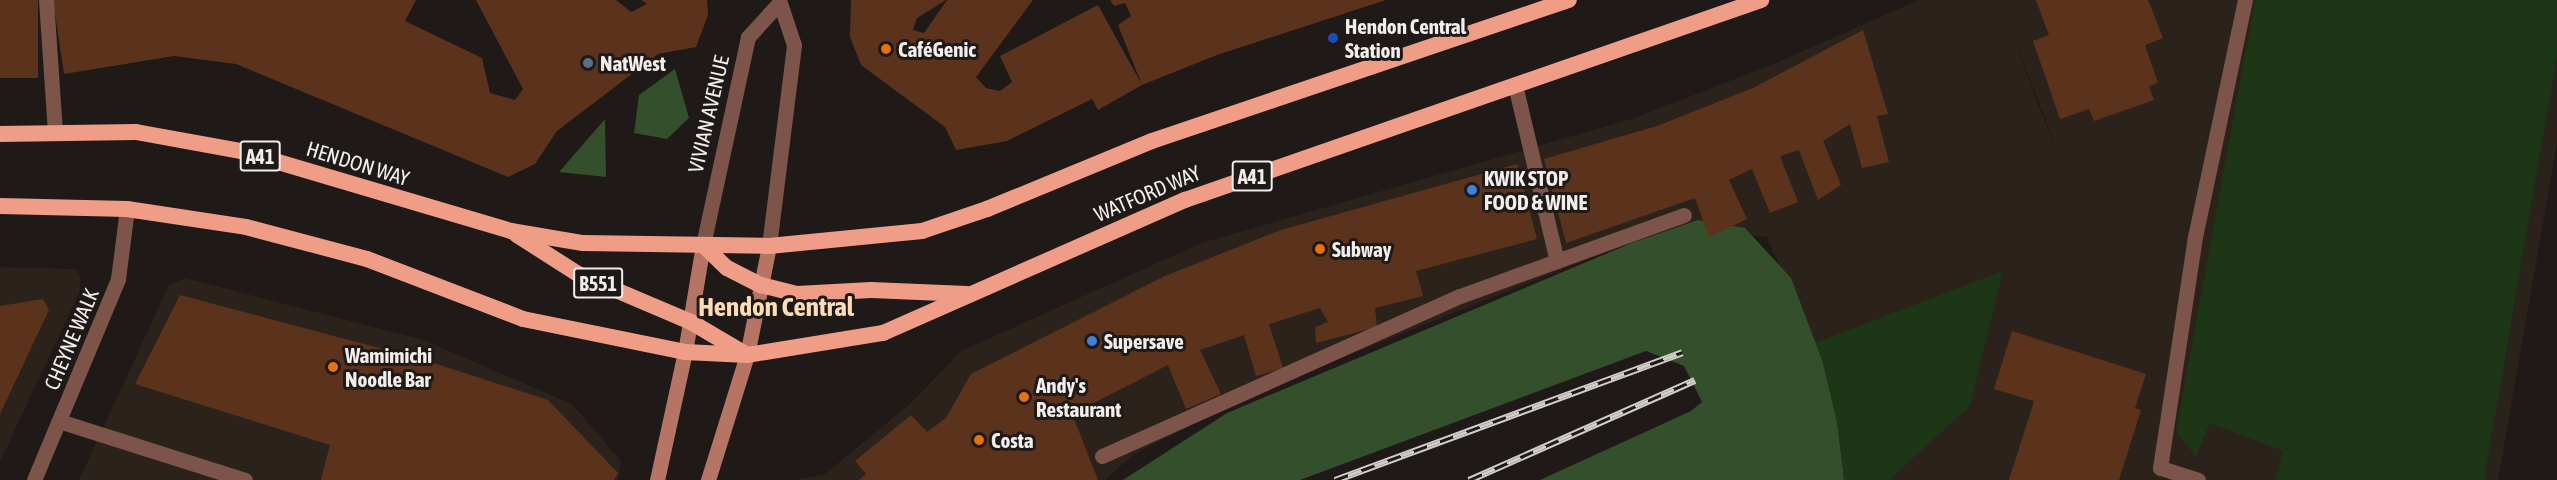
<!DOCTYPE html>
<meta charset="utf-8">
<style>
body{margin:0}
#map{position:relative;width:2557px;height:480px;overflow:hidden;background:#1f1917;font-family:"Asap Condensed",sans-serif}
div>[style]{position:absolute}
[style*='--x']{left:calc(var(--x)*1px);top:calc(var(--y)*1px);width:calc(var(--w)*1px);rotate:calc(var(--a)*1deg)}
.built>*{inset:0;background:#2c221c}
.green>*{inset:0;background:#1d3616}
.forest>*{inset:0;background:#334f2b}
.building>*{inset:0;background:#5b331c;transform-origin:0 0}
.service>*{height:15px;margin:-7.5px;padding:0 7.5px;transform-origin:7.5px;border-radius:7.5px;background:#7d544a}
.minor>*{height:15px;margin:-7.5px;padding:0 7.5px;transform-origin:7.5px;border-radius:7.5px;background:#7d544a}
.tertiary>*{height:15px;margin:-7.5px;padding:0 7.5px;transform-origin:7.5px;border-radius:7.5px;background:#7d544a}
.secondary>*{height:15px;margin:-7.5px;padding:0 7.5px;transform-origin:7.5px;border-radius:7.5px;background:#b67564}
.trunk>*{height:16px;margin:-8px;padding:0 8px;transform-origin:8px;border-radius:8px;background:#f09d87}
.rail>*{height:7px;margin-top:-3.5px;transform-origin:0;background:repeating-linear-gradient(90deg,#1f1917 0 14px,#d1cdcb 0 28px);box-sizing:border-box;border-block:2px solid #d1cdcb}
.dots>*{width:16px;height:16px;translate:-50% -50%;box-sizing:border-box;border:3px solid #1f1917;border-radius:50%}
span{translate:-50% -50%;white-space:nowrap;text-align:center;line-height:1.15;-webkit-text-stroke:6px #1f1917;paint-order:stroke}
.shield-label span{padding:2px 4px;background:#1f1917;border:2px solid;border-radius:4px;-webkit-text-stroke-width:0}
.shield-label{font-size:20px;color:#f1eeec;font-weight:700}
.poi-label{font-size:21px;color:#f1eeec;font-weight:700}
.left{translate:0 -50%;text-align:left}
.street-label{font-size:21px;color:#f1eeec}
.district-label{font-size:27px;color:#fcdcb7;font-weight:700}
</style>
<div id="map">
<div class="built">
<div style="clip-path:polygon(evenodd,1919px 0,2557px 0,2557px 143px,2498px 480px,1822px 480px,1810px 336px,1815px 333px,1810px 335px,1767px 237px,1673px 225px,1264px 389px,1134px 454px,1105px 480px,794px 480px,825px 474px,911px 403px,961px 351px,1202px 243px,1635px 118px,1778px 62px,1919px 0,2016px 44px,2017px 45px,2058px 153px,2039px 107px,2016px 44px)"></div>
<div style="clip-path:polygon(0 267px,76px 269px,81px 277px,79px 293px,0 462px)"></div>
<div style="clip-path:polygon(185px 278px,423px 340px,572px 404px,621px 461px,618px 480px,79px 480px,169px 285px)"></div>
</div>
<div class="green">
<div style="clip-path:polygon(2255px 0,2557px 0,2557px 54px,2484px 480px,2275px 480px,2283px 451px,2210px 423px,2196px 456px,2176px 432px)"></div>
<div style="clip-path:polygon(2003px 271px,1970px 406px,1889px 480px,1844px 480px,1837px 422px,1815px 343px)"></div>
</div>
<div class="forest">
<div style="clip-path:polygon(675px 69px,689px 118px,667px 139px,634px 133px,639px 95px)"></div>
<div style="clip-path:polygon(605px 119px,606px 177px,559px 172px)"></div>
<div style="clip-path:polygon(1698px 220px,1745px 228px,1791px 278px,1822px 360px,1837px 422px,1844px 480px,1540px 480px,1691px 411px,1702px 402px,1684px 366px,1646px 351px,1300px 480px,1123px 480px,1227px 413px,1634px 242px)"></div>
</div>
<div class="building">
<div style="left:0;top:0;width:38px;height:78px"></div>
<div style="clip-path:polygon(53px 0,416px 0,405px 21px,482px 58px,490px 93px,515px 100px,523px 89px,476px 0,616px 0,631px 12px,647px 4px,641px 0,707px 0,708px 15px,696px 47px,658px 54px,557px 131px,535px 164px,508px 177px,236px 64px,174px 56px,64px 74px)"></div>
<div style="clip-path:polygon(851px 0,946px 0,917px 18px,913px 30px,924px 33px,947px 0,1033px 0,976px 77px,986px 88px,1000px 91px,1012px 82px,1000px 56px,1098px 5px,1142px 85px,1098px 110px,1092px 99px,1007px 141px,956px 150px,945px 127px,861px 65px,850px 37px)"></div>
<div style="clip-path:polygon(1110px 0,1386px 0,1217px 55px,1142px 85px,1118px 25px,1131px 16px,1125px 3px,1114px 6px)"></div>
<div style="clip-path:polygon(2036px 0,2148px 0,2163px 38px,2145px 45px,2158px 83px,2149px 86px,2154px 100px,2094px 121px,2089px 109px,2060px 119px,2033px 41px,2049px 35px)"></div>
<div style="clip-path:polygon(1863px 30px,1888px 114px,1877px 116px,1889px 162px,1862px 168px,1850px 124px,1823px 141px,1841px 185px,1818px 200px,1799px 150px,1780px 156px,1798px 202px,1770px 213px,1752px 169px,1729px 180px,1747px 219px,1709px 237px,1695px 198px,1566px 243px,1544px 159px,1657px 126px,1753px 88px)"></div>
<div style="clip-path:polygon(1517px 164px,1537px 239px,1416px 271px,1423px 296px,1375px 308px,1377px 327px,1316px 343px,1315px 327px,1328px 322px,1320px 308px,1269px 324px,1283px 368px,1256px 376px,1244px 335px,1200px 350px,1221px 394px,1186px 409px,1168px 365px,1072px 414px,1098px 480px,859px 480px,866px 474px,855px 461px,911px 415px,927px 432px,946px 418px,971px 374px,1165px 276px,1281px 230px)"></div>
<div style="clip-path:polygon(180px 295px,424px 360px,548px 400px,618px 473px,614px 480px,321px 480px,330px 445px,135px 384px)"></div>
<div style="clip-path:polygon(43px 299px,49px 310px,0 414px,0 306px)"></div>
<div style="clip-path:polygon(2012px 331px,2146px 374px,2135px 408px,2141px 410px,2119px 480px,2009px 480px,2034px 401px,1994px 389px)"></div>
</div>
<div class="service">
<div style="--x:46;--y:0;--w:131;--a:86.1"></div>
<div style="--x:1515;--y:85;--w:181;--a:76.6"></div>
<div style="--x:59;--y:421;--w:195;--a:17.6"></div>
<div style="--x:1102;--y:456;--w:392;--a:-24.1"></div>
<div style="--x:1460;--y:296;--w:238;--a:-19.9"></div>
<div style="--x:2198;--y:480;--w:40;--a:-162"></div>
<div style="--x:2160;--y:468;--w:234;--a:-81.4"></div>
<div style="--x:2195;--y:237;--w:242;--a:-78.1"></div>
</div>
<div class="minor">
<div style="--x:34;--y:480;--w:218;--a:-67.3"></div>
<div style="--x:118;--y:279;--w:71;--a:-82.7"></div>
</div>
<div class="tertiary">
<div style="--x:703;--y:245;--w:213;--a:-77.8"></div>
<div style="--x:748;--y:37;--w:46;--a:-47.6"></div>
<div style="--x:769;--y:246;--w:203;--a:-82.9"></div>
<div style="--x:794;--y:45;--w:47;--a:-108.4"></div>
</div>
<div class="secondary">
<div style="--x:657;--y:480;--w:131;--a:-77.7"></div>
<div style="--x:685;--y:352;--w:109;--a:-80.5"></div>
<div style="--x:708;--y:480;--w:131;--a:-72.7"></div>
<div style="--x:747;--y:355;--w:111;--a:-78.6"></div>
</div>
<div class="trunk">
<div style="--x:0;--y:134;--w:136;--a:-0.8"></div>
<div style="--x:136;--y:132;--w:107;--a:10.3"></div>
<div style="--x:241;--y:151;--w:282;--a:16.5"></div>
<div style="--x:511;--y:231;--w:73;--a:9.5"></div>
<div style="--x:583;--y:243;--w:186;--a:0.9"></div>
<div style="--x:769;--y:246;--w:154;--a:-5.6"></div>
<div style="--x:922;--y:231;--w:69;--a:-18.7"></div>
<div style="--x:987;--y:209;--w:178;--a:-22.4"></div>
<div style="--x:1152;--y:141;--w:440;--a:-18.7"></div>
<div style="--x:0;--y:206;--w:127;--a:1.4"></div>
<div style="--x:127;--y:209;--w:120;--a:8.6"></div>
<div style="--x:246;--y:227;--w:125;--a:14.8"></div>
<div style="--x:367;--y:259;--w:167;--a:21"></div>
<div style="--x:523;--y:319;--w:165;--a:11.5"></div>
<div style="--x:685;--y:352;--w:62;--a:2.8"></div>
<div style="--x:747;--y:355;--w:138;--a:-9.2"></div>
<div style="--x:883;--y:333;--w:330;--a:-23.8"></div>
<div style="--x:1185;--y:200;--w:610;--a:-19.15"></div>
<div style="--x:517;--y:235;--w:72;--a:32.6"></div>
<div style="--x:578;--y:274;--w:123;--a:23"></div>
<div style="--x:691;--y:322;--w:65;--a:30.5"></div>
<div style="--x:703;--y:245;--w:33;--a:44"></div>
<div style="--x:727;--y:268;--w:38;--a:27"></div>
<div style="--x:761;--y:285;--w:37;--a:14"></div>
<div style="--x:797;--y:294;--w:74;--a:-3.1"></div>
<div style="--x:871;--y:290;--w:96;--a:2.4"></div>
</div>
<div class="rail">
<div style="--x:1335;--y:480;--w:370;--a:-20.2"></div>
<div style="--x:1469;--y:480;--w:247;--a:-23.9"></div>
</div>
<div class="dots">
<div style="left:1333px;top:38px;background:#1a4fb4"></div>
<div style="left:886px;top:49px;background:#e8710a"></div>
<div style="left:588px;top:63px;background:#5c6f8a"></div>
<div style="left:1472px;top:190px;background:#3f7fe0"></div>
<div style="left:1320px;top:249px;background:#e8710a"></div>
<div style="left:1092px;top:341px;background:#3f7fe0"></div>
<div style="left:333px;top:367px;background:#e8710a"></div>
<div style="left:1024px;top:397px;background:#e8710a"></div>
<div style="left:979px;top:440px;background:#e8710a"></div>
</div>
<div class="shield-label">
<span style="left:260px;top:156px">A41</span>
<span style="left:1252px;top:176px">A41</span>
<span style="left:598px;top:283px">B551</span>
</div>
<div class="poi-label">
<span class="left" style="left:1345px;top:38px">Hendon Central<br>Station</span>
<span class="left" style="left:898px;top:49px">CaféGenic</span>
<span class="left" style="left:600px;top:63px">NatWest</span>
<span class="left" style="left:1484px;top:190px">KWIK STOP<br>FOOD &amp; WINE</span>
<span class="left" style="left:1332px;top:249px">Subway</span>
<span class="left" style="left:1104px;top:341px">Supersave</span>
<span class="left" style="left:345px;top:367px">Wamimichi<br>Noodle Bar</span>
<span class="left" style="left:1036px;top:397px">Andy's<br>Restaurant</span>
<span class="left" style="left:991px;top:440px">Costa</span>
</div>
<div class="street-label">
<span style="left:708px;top:114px;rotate:-77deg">VIVIAN AVENUE</span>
<span style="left:358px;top:163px;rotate:17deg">HENDON WAY</span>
<span style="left:1147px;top:193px;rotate:-23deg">WATFORD WAY</span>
<span style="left:71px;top:339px;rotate:-67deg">CHEYNE WALK</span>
</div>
<div class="district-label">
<span style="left:776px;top:307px">Hendon Central</span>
</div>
</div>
